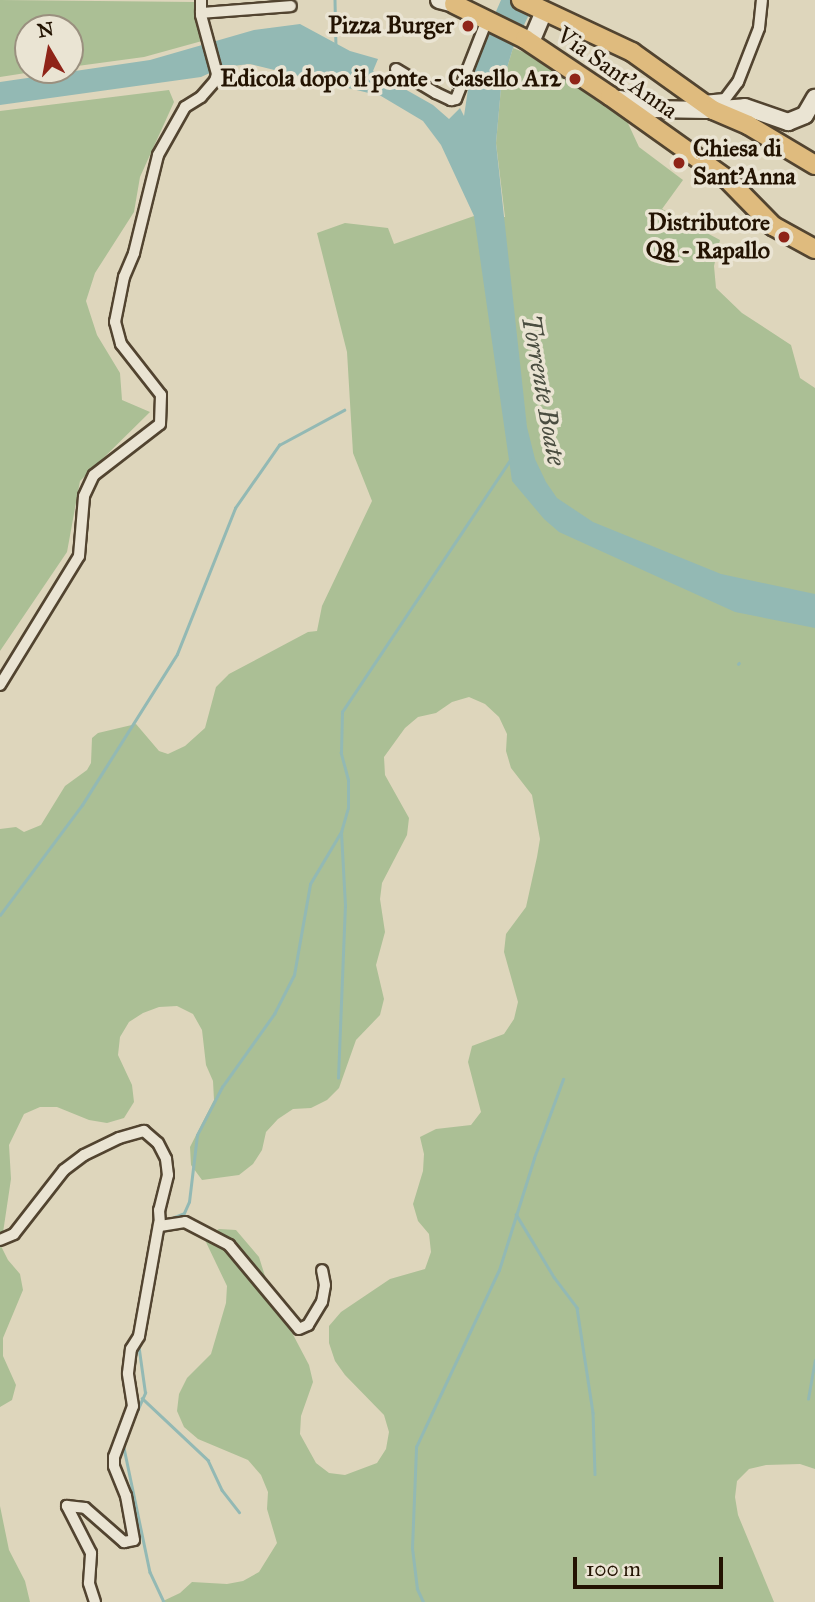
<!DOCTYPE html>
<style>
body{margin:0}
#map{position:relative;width:815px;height:1602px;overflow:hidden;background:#ded6bc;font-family:"IM FELL Great Primer",serif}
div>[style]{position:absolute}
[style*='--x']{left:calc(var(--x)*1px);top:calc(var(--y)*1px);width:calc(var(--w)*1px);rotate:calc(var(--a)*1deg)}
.green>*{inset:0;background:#abbf95}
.water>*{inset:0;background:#93b9b4}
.stream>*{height:2.5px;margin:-1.25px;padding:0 1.25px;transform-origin:1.25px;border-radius:1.25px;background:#93b9b4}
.roads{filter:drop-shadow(2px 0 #524430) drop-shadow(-2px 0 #524430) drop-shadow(0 2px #524430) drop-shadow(0 -2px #524430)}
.street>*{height:10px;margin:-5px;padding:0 5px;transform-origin:5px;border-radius:5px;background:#eae4d3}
.secondary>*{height:16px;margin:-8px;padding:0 8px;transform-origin:8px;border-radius:8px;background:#eae4d3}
.primary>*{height:18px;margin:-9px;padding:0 9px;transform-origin:9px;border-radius:9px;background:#dfbb7e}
.dots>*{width:19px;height:19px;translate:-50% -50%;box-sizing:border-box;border:4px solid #eae4d3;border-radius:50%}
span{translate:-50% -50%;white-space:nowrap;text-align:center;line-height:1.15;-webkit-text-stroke:7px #eae4d3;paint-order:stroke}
.poi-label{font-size:24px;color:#231302;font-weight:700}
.right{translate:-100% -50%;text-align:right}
.left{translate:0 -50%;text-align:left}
.street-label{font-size:24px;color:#231302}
.water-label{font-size:26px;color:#4a4d40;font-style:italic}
.north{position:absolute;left:14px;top:14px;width:70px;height:70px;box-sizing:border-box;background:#eae4d3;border:2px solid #9a907f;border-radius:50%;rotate:350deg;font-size:19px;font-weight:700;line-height:28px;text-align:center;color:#231302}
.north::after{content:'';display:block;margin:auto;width:24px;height:32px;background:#8f2418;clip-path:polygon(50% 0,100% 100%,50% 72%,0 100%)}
.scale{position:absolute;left:573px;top:1557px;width:150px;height:32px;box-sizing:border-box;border:4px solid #231302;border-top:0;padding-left:9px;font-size:21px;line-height:24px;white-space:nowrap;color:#231302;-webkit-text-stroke:5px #eae4d3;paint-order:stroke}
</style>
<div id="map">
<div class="green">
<div style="clip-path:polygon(0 0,195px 2px,195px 21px,202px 41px,144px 57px,70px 67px,70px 28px,28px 28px,28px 70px,45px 70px,0 77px)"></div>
<div style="clip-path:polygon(513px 48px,536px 57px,626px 119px,639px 147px,683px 180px,662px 209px,720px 240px,714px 266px,716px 288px,742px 313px,791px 345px,800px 378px,815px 388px,815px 1469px,800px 1464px,766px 1465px,749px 1469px,737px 1481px,735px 1497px,738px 1515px,774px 1602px,161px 1602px,180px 1593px,192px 1582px,227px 1584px,243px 1581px,259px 1572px,277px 1543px,267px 1509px,268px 1492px,261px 1475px,248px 1460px,198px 1439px,184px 1427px,177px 1411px,179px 1394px,187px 1378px,211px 1354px,226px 1303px,227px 1286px,204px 1238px,219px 1229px,236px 1230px,259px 1257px,269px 1289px,309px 1365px,313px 1382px,301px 1416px,300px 1434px,316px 1463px,329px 1473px,345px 1475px,377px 1463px,386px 1449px,389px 1432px,384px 1415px,345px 1375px,335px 1361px,329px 1343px,329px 1326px,341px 1312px,390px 1279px,425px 1269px,431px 1252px,429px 1234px,418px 1221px,413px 1204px,423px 1171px,424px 1154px,420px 1137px,436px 1129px,471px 1125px,481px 1112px,468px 1062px,472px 1046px,504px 1034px,514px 1019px,518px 1002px,504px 952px,506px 934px,526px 907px,537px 857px,540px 839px,532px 795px,511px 768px,506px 751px,507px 734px,499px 717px,485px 704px,469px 697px,452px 702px,436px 713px,418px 717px,405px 728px,384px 757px,385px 775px,409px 818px,407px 835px,382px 883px,380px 899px,385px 932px,376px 965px,384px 999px,380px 1015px,356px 1040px,339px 1088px,327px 1100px,311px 1108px,293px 1109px,278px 1119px,266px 1132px,262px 1150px,253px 1164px,239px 1175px,202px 1180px,191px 1165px,190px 1147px,214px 1100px,213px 1081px,206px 1065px,202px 1030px,193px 1014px,177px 1006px,159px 1007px,143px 1013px,129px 1022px,120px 1037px,118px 1055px,132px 1085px,134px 1102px,124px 1118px,107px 1123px,89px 1120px,57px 1107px,40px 1107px,24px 1114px,9px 1145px,11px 1179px,1px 1246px,8px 1260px,20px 1274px,23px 1290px,3px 1338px,3px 1356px,16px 1385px,12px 1400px,0 1407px,0 829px,16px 827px,24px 832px,41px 825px,65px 786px,87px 770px,91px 763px,92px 738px,98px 733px,136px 724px,159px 751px,168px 754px,185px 746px,205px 728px,216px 687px,229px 674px,308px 632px,317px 631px,322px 606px,372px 501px,353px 453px,347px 352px,317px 233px,345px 223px,388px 228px,394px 244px,474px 216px,505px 217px,496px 143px,501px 88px)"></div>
<div style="clip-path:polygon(169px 90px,174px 102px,140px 177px,134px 212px,95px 273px,86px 301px,97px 335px,120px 373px,122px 400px,150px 412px,80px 481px,67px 552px,0 651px,0 111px)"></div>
<div style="clip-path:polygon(0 1506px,9px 1550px,25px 1581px,30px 1602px,0 1602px)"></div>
</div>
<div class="water">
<div style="clip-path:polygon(501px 0,536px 0,513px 48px,501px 88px,496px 143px,527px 427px,535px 459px,546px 482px,557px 498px,593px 522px,721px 574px,815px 594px,815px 628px,735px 612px,559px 532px,544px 519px,512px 481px,474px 216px,441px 145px,423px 121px,381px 96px,250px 64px,223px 67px,201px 77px,0 105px,0 82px,150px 60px,254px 30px,300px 24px,350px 51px,378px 59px,373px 71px,433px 105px,449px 119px,460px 108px,464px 116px,471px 69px)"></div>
</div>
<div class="stream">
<div style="--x:335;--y:0;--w:46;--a:88.8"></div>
<div style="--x:738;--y:664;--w:1;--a:-45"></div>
<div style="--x:0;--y:915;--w:137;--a:-53.3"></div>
<div style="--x:82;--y:805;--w:178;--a:-57.8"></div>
<div style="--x:177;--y:654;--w:157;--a:-68.3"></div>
<div style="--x:235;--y:508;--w:77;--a:-55.1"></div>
<div style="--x:279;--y:445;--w:74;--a:-28.3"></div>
<div style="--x:338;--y:1078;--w:172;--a:-87.7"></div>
<div style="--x:345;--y:906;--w:73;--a:-93.1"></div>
<div style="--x:516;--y:1214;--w:74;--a:58.9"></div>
<div style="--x:554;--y:1277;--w:39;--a:53"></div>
<div style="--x:577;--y:1308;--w:106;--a:81.3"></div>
<div style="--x:593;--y:1413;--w:61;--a:88.1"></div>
<div style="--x:167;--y:1220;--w:18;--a:-22"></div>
<div style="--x:184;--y:1213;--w:12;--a:-66"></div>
<div style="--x:189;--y:1202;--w:67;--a:-83.2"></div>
<div style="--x:197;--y:1135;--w:54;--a:-62.5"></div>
<div style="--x:222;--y:1087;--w:90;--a:-54.5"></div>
<div style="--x:274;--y:1014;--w:44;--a:-62.9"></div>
<div style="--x:294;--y:975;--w:92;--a:-80"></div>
<div style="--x:310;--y:884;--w:61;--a:-59.2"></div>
<div style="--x:341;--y:832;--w:25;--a:-74"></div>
<div style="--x:348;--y:808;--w:28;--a:-90"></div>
<div style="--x:348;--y:780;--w:28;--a:-105"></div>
<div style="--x:341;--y:753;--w:41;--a:-88.6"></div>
<div style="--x:342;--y:712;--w:303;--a:-56.3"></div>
<div style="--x:139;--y:1308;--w:56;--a:-79.7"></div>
<div style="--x:142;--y:1398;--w:91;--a:43.2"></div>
<div style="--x:208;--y:1460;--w:33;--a:65"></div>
<div style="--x:222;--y:1490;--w:28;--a:52"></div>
<div style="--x:808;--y:1399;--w:39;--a:-80"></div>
<div style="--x:137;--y:1411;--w:20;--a:-66"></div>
<div style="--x:145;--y:1393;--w:50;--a:-98"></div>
<div style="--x:123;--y:1443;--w:132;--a:78.2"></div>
<div style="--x:150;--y:1572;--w:33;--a:65"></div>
<div style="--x:423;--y:1602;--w:14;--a:-115"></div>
<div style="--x:417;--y:1589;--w:41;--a:-97"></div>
<div style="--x:412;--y:1548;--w:101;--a:-87.7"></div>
<div style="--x:416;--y:1447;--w:195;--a:-64.9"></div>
<div style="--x:499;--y:1270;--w:117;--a:-72.6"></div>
<div style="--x:534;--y:1158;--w:84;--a:-69.8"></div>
</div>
<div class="roads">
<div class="street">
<div style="--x:201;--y:13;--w:90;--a:-4.4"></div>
<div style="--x:396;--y:69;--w:47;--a:31"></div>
<div style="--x:436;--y:93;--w:17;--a:25"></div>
<div style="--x:451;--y:100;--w:5;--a:-11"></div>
<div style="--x:456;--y:99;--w:85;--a:-68.6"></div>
<div style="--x:703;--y:101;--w:22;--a:-5"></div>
<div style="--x:725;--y:99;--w:21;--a:-53"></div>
<div style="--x:738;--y:82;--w:58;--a:-68.7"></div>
<div style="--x:759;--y:28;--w:28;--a:-84"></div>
<div style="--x:0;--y:685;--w:151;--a:-58.5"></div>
<div style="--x:79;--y:556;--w:60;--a:-85.2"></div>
<div style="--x:84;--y:496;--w:23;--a:-65"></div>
<div style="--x:94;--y:475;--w:83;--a:-37.7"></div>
<div style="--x:160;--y:424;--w:29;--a:-88"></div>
<div style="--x:161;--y:395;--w:65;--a:-128.1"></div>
<div style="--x:121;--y:344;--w:23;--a:-105"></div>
<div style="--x:115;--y:322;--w:46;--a:-78.7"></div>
<div style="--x:124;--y:277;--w:26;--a:-67"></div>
<div style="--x:134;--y:253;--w:101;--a:-76.2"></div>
<div style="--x:158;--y:155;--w:55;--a:-60.6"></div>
<div style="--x:185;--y:107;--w:19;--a:-32"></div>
<div style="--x:201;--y:97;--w:21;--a:-49"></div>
<div style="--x:215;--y:81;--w:7;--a:-74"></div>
<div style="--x:217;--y:74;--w:61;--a:-105.2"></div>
<div style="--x:201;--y:15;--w:15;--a:-90"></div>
<div style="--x:0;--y:1240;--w:15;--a:-23"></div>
<div style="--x:14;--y:1234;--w:81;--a:-52"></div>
<div style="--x:64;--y:1170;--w:25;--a:-37"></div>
<div style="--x:84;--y:1155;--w:39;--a:-26"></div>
<div style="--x:119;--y:1138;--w:26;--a:-16"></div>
<div style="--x:144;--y:1131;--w:18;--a:41"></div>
<div style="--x:158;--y:1143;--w:18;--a:63"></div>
<div style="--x:166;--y:1159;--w:16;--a:83"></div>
<div style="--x:168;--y:1175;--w:36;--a:104"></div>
<div style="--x:159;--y:1210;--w:16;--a:86"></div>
<div style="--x:160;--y:1226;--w:25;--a:-9"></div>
<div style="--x:185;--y:1222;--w:50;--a:27.6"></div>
<div style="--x:229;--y:1245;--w:109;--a:50.2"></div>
<div style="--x:299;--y:1329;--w:10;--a:-24"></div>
<div style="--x:308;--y:1325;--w:27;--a:-59"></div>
<div style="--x:322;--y:1302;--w:17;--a:-80"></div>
<div style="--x:325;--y:1285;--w:15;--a:-101"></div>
<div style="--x:95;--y:1602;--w:20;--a:-108"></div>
<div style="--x:89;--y:1583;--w:30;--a:-86"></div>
<div style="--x:91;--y:1553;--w:53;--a:-117.1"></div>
<div style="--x:67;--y:1506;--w:18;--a:6"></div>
<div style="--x:85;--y:1508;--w:52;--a:41.1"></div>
<div style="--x:124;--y:1542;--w:10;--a:-11"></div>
<div style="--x:134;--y:1540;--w:45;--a:-100.3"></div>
<div style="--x:126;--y:1496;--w:32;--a:-112"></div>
<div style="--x:114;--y:1466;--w:9;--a:-90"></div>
<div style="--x:114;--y:1457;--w:54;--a:-69.6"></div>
<div style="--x:133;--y:1406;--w:33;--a:-99"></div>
<div style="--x:128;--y:1373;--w:24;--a:-83"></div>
<div style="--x:131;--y:1349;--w:15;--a:-58"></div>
<div style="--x:139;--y:1336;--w:114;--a:-79.9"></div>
</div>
<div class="secondary">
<div style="--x:439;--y:0;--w:16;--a:15"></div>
<div style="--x:531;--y:42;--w:34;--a:-67"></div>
<div style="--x:620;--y:99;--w:34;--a:17"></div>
<div style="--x:653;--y:109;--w:53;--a:1.1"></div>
<div style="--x:706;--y:110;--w:39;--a:-4"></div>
<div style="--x:745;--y:107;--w:46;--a:19.2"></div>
<div style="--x:788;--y:122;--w:18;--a:-22"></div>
<div style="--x:805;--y:115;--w:20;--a:-60"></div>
</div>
<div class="primary">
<div style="--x:521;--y:0;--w:123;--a:25.1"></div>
<div style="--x:632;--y:52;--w:100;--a:35.6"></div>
<div style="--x:713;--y:110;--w:38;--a:23"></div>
<div style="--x:748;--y:125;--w:78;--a:30.8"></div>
<div style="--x:454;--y:4;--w:79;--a:26.2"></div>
<div style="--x:525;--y:39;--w:102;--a:33.8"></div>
<div style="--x:610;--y:96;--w:143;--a:35.4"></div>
<div style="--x:727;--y:179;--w:66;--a:45.6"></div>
<div style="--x:773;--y:226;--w:48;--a:28.7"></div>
</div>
</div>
<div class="dots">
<div style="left:468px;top:26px;background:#8f2418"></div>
<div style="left:575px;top:79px;background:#8f2418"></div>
<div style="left:679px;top:163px;background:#8f2418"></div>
<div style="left:784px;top:237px;background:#8f2418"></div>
</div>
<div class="poi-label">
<span class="right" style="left:454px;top:26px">Pizza Burger</span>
<span class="right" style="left:561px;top:79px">Edicola dopo il ponte - Casello A12</span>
<span class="left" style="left:693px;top:163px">Chiesa di<br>Sant'Anna</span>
<span class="right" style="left:770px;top:237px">Distributore<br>Q8 - Rapallo</span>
</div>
<div class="street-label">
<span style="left:617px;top:73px;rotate:35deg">Via Sant'Anna</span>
</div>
<div class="water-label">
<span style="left:543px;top:390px;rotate:80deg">Torrente Boate</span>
</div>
<div class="north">N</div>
<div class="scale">100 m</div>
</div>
